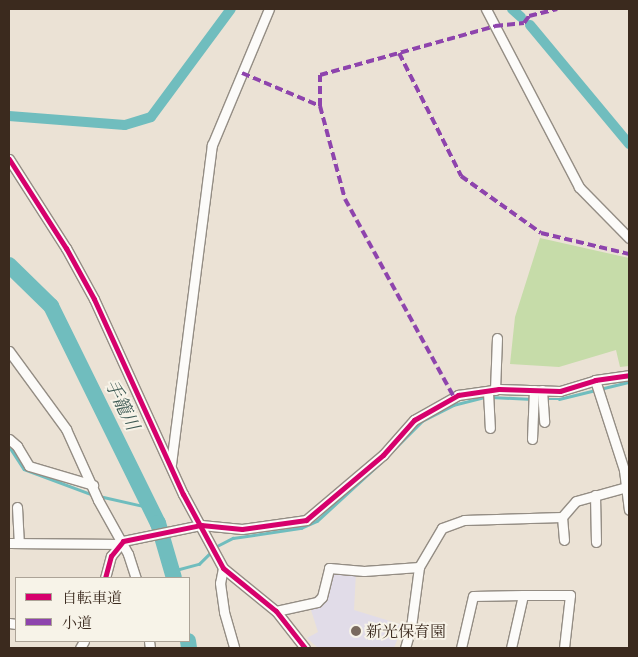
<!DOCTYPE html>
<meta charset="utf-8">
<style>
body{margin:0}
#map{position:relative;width:638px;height:657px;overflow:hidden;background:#ebe2d5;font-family:"Libre Caslon Text","Noto Serif JP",serif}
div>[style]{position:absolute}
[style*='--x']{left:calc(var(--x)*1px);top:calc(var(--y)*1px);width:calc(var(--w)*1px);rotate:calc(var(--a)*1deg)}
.built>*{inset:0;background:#e1dce8}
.green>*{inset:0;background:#c6dca9}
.stream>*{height:2.5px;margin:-1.25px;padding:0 1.25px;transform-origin:1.25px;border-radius:1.25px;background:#70bdbe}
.canal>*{height:10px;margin:-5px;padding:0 5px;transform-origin:5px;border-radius:5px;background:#70bdbe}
.river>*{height:16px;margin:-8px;padding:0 8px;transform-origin:8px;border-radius:8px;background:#70bdbe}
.roads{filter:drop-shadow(1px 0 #948d84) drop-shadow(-1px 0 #948d84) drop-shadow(0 1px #948d84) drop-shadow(0 -1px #948d84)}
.minor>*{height:9px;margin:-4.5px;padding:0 4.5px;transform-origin:4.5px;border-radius:4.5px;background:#fcfbf9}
.quiet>*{height:4px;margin-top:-2px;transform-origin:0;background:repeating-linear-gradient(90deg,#8e44ad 0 8px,transparent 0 12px)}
.cycleway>*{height:5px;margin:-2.5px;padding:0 2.5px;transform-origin:2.5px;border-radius:2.5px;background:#d6006c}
.dots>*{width:14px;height:14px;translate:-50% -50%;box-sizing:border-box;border:2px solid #f7f3e8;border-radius:50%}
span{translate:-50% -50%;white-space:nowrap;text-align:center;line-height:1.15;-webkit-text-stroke:4px #f7f3e8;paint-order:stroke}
.poi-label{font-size:16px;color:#3b2a1e}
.left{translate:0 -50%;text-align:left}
.water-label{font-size:18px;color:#3b5852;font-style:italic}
.frame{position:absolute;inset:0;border:10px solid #3b2a1e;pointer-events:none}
.legend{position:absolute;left:15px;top:577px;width:175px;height:65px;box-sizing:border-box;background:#f7f3e8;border:1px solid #aca397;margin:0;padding:6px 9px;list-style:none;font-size:15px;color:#3b2a1e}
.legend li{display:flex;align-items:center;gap:10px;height:25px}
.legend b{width:25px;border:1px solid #aca397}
</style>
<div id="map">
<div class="built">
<div style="clip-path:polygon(331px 572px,356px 572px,354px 610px,403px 625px,394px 648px,318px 648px,307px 638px,318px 632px,311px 610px,323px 605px)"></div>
</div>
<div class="green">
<div style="clip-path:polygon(540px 238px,629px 258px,629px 366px,620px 367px,616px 350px,559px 367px,510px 364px,515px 317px)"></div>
</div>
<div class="stream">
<div style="--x:491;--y:397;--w:41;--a:2.8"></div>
<div style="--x:545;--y:399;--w:14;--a:0"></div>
<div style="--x:559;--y:399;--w:72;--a:-13.7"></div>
<div style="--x:9;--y:446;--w:27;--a:57"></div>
<div style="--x:24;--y:469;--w:74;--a:20.6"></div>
<div style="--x:389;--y:454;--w:47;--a:-45"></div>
<div style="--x:422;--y:421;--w:35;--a:-27"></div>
<div style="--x:453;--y:405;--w:33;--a:-14"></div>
<div style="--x:99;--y:496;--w:50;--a:12.7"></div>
<div style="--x:215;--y:547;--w:20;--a:-27"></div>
<div style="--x:233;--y:538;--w:69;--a:-8.4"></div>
<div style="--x:301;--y:528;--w:17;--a:-24"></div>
<div style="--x:317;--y:521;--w:86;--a:-42.6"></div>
<div style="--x:172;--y:571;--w:28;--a:-15"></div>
<div style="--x:199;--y:564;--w:18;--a:-45"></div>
</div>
<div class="canal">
<div style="--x:512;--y:9;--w:12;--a:42"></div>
<div style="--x:530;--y:25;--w:155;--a:50.2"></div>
<div style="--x:9;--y:116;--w:116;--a:4.4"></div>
<div style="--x:125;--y:125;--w:27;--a:-17"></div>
<div style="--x:151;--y:117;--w:134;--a:-53.5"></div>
</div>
<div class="river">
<div style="--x:9;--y:265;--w:59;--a:44.3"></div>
<div style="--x:51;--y:306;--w:242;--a:63.8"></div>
<div style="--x:158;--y:523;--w:57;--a:73.8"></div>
<div style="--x:188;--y:641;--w:7;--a:82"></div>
</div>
<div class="roads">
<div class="minor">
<div style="--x:486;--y:9;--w:201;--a:62.4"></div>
<div style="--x:579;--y:187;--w:71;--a:45.6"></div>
<div style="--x:9;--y:159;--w:106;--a:57.4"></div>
<div style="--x:66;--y:248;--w:58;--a:61.2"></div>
<div style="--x:94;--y:299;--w:214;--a:65.5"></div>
<div style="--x:183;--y:494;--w:84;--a:61.6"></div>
<div style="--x:223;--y:568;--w:68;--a:39.1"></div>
<div style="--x:276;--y:611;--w:47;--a:51.9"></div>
<div style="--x:9;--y:351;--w:97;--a:53.8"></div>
<div style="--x:66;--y:429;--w:78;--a:65.7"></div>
<div style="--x:98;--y:500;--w:62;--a:60.9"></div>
<div style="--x:128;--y:554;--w:25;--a:72"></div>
<div style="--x:595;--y:380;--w:95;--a:72.1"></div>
<div style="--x:624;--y:470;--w:40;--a:82.9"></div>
<div style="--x:495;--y:390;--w:52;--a:-87.8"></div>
<div style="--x:542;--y:390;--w:32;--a:86"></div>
<div style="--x:488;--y:392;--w:36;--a:87"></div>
<div style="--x:9;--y:439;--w:11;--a:41"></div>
<div style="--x:17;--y:446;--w:23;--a:59"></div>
<div style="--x:29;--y:466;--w:67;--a:16.5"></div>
<div style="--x:532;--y:439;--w:49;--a:-87.7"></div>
<div style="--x:171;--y:464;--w:322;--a:-82.7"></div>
<div style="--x:212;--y:145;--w:147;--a:-67.3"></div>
<div style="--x:595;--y:495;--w:47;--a:88.8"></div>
<div style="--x:17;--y:507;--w:36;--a:87"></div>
<div style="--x:562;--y:517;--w:23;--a:85"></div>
<div style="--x:9;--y:543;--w:113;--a:0.5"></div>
<div style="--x:223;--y:568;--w:15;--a:101"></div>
<div style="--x:220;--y:583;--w:29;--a:82"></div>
<div style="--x:224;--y:612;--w:37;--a:74"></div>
<div style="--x:105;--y:578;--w:23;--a:-75"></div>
<div style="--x:111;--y:556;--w:19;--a:-51"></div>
<div style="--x:123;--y:541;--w:80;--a:-11.6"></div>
<div style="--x:201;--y:525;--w:41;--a:5.6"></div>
<div style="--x:242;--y:529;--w:65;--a:-8"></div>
<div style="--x:306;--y:520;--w:101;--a:-40.2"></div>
<div style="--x:383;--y:455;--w:47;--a:-48.5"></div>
<div style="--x:414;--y:420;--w:51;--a:-29.6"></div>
<div style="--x:458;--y:395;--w:41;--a:-8.3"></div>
<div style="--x:499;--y:389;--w:61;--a:1.9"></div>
<div style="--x:560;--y:391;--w:37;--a:-17"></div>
<div style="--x:595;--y:380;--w:34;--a:-8"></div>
<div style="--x:276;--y:611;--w:42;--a:-12.4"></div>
<div style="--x:317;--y:602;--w:7;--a:-45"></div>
<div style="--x:322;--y:597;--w:30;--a:-76"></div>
<div style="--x:329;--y:568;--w:35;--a:5"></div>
<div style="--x:364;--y:571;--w:55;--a:-4.2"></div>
<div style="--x:9;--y:623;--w:7;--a:8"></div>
<div style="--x:149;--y:641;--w:7;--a:82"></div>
<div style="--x:80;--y:648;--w:8;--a:-60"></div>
<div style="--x:405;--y:648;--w:22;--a:-74"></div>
<div style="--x:411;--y:627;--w:61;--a:-82.4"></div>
<div style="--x:419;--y:567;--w:45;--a:-59.5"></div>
<div style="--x:442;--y:528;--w:23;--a:-20"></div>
<div style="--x:464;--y:520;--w:98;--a:-1.8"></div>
<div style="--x:562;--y:517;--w:21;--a:-49"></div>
<div style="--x:576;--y:501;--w:53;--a:-15.4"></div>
<div style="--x:461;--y:648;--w:53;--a:-77"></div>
<div style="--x:473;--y:596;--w:50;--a:-1.1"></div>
<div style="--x:523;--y:595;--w:47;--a:0"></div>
<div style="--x:570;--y:595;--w:53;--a:96.5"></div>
<div style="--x:511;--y:648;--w:54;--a:-77.2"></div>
</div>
</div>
<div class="quiet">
<div style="--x:399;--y:53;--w:138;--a:63.2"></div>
<div style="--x:461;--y:176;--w:98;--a:35.5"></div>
<div style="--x:541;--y:233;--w:90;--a:13.4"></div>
<div style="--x:242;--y:73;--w:85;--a:22.9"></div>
<div style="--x:320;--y:106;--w:96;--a:75"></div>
<div style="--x:345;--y:199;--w:226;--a:61.2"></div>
<div style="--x:320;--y:106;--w:31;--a:-90"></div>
<div style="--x:320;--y:75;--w:182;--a:-15.6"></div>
<div style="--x:495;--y:26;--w:29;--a:-6"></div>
<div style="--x:524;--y:23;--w:9;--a:-54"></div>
<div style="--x:529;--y:16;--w:29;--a:-14"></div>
</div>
<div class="cycleway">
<div style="--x:9;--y:159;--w:106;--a:57.4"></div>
<div style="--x:66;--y:248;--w:58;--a:61.2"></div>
<div style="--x:94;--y:299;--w:214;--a:65.5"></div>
<div style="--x:183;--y:494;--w:84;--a:61.6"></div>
<div style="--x:223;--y:568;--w:68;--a:39.1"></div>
<div style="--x:276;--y:611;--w:47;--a:51.9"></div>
<div style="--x:105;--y:578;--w:23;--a:-75"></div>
<div style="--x:111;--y:556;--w:19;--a:-51"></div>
<div style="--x:123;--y:541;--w:80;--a:-11.6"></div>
<div style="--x:201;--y:525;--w:41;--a:5.6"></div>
<div style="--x:242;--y:529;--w:65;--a:-8"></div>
<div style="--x:306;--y:520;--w:101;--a:-40.2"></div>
<div style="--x:383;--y:455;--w:47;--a:-48.5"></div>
<div style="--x:414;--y:420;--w:51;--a:-29.6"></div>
<div style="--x:458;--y:395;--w:41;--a:-8.3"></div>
<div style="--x:499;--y:389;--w:61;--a:1.9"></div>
<div style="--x:560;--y:391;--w:37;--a:-17"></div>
<div style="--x:595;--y:380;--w:34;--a:-8"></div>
</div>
<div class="dots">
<div style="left:356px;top:631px;background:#796a5e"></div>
</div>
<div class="poi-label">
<span class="left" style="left:366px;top:631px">新光保育園</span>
</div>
<div class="water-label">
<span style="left:122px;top:405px;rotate:64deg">手籠川</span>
</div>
<div class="frame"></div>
<ul class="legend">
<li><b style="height:6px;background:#d6006c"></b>自転車道</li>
<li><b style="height:6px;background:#8e44ad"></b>小道</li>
</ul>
</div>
